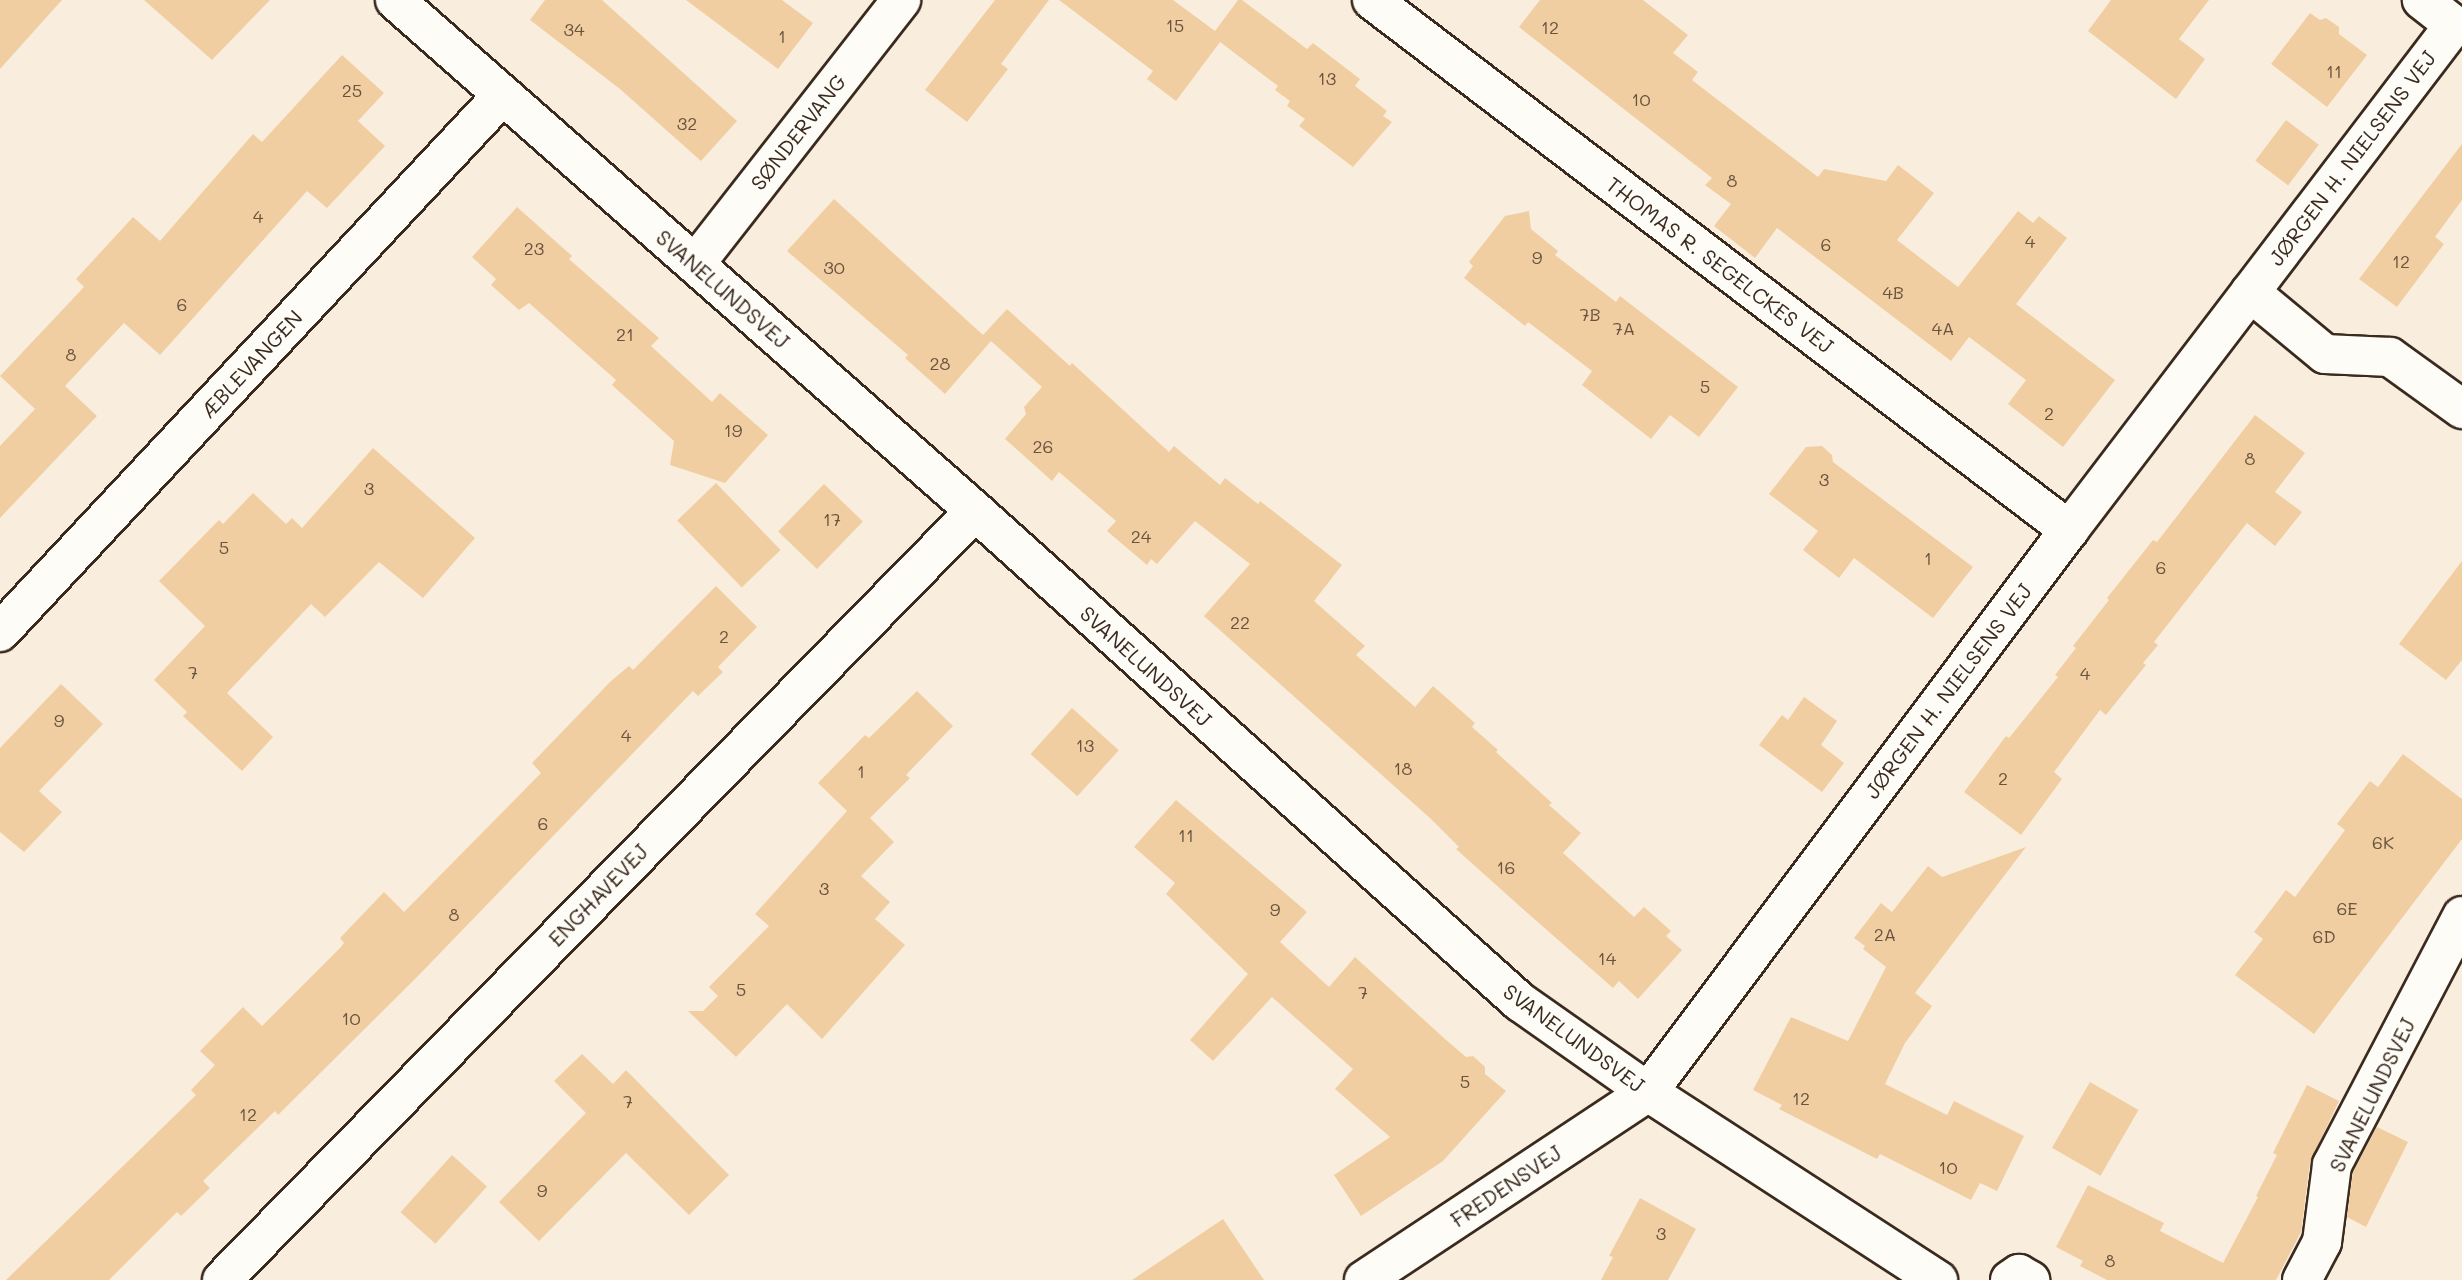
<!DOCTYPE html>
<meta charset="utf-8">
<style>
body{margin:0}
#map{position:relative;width:2462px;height:1280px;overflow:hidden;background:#f9eede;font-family:Mali,sans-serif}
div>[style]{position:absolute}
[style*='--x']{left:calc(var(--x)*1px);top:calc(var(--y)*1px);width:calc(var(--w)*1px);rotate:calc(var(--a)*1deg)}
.building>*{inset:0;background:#f1cea2;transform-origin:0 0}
.roads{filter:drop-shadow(2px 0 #3b2a1e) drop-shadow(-2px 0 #3b2a1e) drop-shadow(0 2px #3b2a1e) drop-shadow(0 -2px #3b2a1e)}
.minor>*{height:38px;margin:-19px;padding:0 19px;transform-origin:19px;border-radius:19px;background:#fdfcf7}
.tertiary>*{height:38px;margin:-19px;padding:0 19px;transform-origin:19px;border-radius:19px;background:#fdfcf7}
span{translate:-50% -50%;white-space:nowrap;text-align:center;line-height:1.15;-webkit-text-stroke:6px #fdfcf7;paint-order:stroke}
.number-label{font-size:18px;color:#68533f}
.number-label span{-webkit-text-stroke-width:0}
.street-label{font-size:21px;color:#3b2a1e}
</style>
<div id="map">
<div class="building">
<div style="clip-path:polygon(0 0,62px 0,0 69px)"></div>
<div style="clip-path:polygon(144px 0,270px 0,212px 60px)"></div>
<div style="clip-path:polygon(545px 0,602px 0,737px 121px,701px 161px,620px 89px,530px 20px)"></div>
<div style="clip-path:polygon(686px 0,782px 0,813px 23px,778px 69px)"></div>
<div style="clip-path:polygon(995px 0,1049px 0,1001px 64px,1008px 69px,967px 122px,925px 90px)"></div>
<div style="clip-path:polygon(1059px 0,1173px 0,1215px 31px,1238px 0,1242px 0,1307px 49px,1313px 43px,1360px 79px,1355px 86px,1387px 111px,1383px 116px,1392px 122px,1353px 167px,1299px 126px,1305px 119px,1287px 106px,1290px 101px,1275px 90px,1278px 86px,1220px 42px,1176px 101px,1147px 79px,1153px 71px)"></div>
<div style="clip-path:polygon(1540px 0,1643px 0,1688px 35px,1673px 53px,1698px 72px,1692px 80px,1818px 177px,1824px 169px,1886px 181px,1898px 165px,1934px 193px,1897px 240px,1958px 287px,2018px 211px,2033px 223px,2039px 216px,2067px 238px,2016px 304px,2115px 380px,2063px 447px,2008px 404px,2026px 380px,1969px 337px,1951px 361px,1777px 228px,1755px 258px,1714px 226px,1731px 204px,1705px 185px,1712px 178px,1519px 27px)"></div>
<div style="clip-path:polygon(2111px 0,2209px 0,2179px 39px,2205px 59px,2176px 99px,2088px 31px)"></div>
<div style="clip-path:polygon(2310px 13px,2320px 20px,2326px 18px,2339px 27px,2339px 34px,2367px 55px,2327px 107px,2271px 64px)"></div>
<div style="clip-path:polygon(342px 55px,384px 93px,358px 121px,385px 146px,327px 208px,307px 191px,160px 355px,124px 323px,65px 386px,97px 416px,0 518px,0 446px,35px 409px,0 376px,84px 287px,76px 279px,133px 217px,160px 241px,253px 134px,262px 142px)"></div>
<div style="left:2286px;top:120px;width:41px;height:51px;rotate:37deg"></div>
<div style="clip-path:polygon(2462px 144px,2462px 200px,2435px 237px,2444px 244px,2397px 307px,2359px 279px)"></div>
<div style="clip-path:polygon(834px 199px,983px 335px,1007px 309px,1070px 366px,1072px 363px,1169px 452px,1174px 446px,1220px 485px,1225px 478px,1258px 504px,1260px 501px,1342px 565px,1314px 601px,1365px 646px,1356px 655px,1415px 707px,1433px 686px,1475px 723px,1472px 727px,1498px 750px,1496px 752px,1552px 803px,1549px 805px,1581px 833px,1563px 853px,1634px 917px,1644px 907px,1671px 931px,1666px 936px,1682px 950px,1638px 999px,1619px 981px,1613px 988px,1524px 910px,1456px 849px,1459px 847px,1431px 819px,1204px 616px,1250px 564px,1195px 521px,1157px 564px,1151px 559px,1147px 565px,1107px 531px,1116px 521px,1059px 472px,1052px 481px,1005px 439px,1026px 414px,1024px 407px,1042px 387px,991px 341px,945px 394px,905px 358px,908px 355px,787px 251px)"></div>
<div style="clip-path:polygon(517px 207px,572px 256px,569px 259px,659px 338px,651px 346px,712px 402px,720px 393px,768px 435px,725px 483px,670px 465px,674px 441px,612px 385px,616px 380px,529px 303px,519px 310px,491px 285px,496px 279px,472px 257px)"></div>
<div style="clip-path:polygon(1529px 211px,1531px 229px,1558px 251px,1555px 255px,1616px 302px,1620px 296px,1738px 387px,1699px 437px,1670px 415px,1651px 439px,1582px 385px,1592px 371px,1528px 322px,1525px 326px,1464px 278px,1473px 266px,1469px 262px,1505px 216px)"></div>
<div style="clip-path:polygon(2255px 415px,2305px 453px,2275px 492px,2302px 512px,2275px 546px,2247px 523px,2154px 642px,2158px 645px,2143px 663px,2146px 665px,2106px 715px,2100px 710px,2054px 772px,2062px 779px,2021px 835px,1964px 792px,2006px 736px,2009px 738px,2058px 677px,2055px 675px,2076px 648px,2073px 646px,2109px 600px,2107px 598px,2153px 540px,2157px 542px)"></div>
<div style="clip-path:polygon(1822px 446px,1832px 455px,1833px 462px,1973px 567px,1933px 618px,1854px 558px,1839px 578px,1803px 550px,1818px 531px,1769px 494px,1806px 447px)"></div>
<div style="clip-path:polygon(373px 448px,475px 538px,423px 598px,379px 562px,325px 617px,311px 604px,227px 693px,273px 737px,242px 771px,183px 716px,187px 712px,154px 680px,205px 626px,159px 581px,219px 520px,223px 524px,253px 493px,286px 524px,292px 518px,302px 528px)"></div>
<div style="left:716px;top:483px;width:93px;height:54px;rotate:46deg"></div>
<div style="left:824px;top:484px;width:54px;height:66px;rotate:44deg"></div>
<div style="clip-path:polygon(2462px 561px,2462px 660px,2446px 680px,2399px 644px)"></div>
<div style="clip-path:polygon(716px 586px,757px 627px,718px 667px,723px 672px,698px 696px,693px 691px,417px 977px,278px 1115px,275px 1111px,203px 1181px,210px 1188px,181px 1216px,177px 1212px,109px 1280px,6px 1280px,196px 1095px,191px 1090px,215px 1065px,200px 1051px,243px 1007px,262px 1026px,341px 947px,344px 943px,340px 938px,384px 892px,404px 912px,541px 773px,532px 763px,611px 681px,629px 666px,633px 670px)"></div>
<div style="clip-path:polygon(61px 684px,103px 724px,39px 791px,62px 812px,24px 852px,0 832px,0 748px)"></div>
<div style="clip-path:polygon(917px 691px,953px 726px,906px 775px,910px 778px,870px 818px,894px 842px,861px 876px,890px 902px,875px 919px,905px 945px,822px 1039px,787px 1004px,736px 1057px,688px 1011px,703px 1011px,718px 996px,709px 987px,769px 926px,755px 914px,847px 811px,818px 783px,865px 735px,869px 738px)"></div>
<div style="clip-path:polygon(1804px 697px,1837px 721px,1821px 745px,1844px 763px,1822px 792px,1759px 745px,1782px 715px,1788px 720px)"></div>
<div style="left:1072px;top:708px;width:63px;height:62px;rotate:42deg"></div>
<div style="clip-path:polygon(2403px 754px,2462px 799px,2462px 839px,2314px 1034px,2235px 975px,2263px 939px,2254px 932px,2286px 890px,2295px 897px,2345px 830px,2337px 824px,2370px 781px,2378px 787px)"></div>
<div style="clip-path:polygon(1176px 800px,1307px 912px,1280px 942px,1329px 987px,1355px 957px,1445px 1039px,1466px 1057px,1473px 1056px,1485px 1067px,1485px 1074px,1506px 1091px,1443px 1161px,1361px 1216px,1334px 1175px,1390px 1137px,1335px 1089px,1353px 1069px,1272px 997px,1213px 1061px,1190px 1040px,1248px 974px,1166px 894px,1175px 883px,1134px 847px)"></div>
<div style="clip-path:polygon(2026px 847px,1915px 993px,1932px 1006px,1905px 1043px,1885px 1084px,1947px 1115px,1954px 1101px,2024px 1136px,1997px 1191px,1980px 1183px,1971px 1200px,1880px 1154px,1877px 1159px,1779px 1109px,1782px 1105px,1753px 1090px,1791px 1017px,1848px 1041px,1886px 967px,1863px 949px,1865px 946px,1854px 938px,1881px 903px,1892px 912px,1928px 866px,1942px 877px)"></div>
<div style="clip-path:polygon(582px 1054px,613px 1084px,626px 1070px,729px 1175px,689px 1215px,626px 1153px,539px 1241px,499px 1202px,586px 1113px,554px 1081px)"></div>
<div style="left:2090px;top:1082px;width:56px;height:76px;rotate:30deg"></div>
<div style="clip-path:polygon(2307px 1085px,2339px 1101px,2310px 1162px,2301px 1232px,2276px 1280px,2107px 1280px,2080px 1266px,2083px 1261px,2056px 1247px,2088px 1185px,2164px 1223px,2160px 1231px,2223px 1263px,2258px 1197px,2256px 1196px,2277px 1155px,2273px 1153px)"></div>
<div style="clip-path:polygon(2377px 1127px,2408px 1142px,2366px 1227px,2347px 1217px,2353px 1172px)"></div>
<div style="left:452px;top:1155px;width:47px;height:77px;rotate:42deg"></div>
<div style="clip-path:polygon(1640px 1198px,1696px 1229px,1668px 1280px,1601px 1280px,1613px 1257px,1609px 1256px)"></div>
<div style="clip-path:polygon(1223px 1219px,1264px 1280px,1132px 1280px)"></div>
</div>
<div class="roads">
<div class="minor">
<div style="--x:1372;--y:0;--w:876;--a:37.25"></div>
<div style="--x:695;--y:264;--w:335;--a:-52"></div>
<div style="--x:2250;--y:292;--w:97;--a:39.6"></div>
<div style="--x:2325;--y:354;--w:65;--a:2.6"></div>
<div style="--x:2390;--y:357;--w:89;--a:35.8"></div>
<div style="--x:0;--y:632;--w:734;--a:-46.88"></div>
<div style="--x:222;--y:1280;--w:1076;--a:-45.6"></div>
<div style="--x:1364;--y:1280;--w:341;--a:-33.5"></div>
<div style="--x:1648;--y:1092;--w:702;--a:-53.16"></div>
<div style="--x:2069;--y:530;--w:635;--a:-52.68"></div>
<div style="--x:2454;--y:25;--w:41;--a:-142"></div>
<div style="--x:2010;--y:1280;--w:11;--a:-34"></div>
<div style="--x:2019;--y:1274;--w:13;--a:29"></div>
<div style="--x:2302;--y:1280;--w:43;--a:-62.2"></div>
<div style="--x:2322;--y:1242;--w:78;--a:-82.6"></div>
<div style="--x:2332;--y:1165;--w:281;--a:-62.4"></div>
</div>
<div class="tertiary">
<div style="--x:395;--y:0;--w:773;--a:41.38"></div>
<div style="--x:975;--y:511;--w:734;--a:42.02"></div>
<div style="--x:1520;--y:1002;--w:156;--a:35.1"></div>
<div style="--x:1648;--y:1092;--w:346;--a:33"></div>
</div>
</div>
<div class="number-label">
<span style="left:1175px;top:25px">15</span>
<span style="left:1550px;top:27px">12</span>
<span style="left:574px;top:29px">34</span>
<span style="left:782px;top:36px">1</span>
<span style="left:2334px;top:71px">11</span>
<span style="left:1327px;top:78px">13</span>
<span style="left:352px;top:90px">25</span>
<span style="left:1641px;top:99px">10</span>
<span style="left:687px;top:123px">32</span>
<span style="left:1732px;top:180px">8</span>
<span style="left:258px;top:216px">4</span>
<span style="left:2030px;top:241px">4</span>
<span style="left:1826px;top:244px">6</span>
<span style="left:534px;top:248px">23</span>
<span style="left:1537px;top:257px">9</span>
<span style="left:2401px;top:261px">12</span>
<span style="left:834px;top:267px">30</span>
<span style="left:1893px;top:292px">4B</span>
<span style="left:182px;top:304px">6</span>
<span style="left:1590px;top:314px">7B</span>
<span style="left:1624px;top:328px">7A</span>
<span style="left:1943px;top:328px">4A</span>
<span style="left:625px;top:334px">21</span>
<span style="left:71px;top:354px">8</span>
<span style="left:940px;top:363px">28</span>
<span style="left:1705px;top:386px">5</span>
<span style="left:2049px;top:413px">2</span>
<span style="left:733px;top:430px">19</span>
<span style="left:1043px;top:446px">26</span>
<span style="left:2250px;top:458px">8</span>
<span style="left:1824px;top:479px">3</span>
<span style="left:369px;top:488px">3</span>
<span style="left:832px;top:519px">17</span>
<span style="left:1141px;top:536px">24</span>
<span style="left:224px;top:547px">5</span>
<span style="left:1928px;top:558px">1</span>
<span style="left:2161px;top:567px">6</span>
<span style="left:1240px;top:622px">22</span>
<span style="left:724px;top:636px">2</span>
<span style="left:193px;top:672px">7</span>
<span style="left:2085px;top:673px">4</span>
<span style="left:59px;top:720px">9</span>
<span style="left:626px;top:735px">4</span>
<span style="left:1085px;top:745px">13</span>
<span style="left:1403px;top:768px">18</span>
<span style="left:861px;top:771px">1</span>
<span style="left:2003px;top:778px">2</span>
<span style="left:543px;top:823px">6</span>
<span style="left:1186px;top:835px">11</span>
<span style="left:2383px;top:842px">6K</span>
<span style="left:1506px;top:867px">16</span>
<span style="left:824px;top:888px">3</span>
<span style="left:2347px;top:908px">6E</span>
<span style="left:1275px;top:909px">9</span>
<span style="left:454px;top:914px">8</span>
<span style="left:1885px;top:934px">2A</span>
<span style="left:2324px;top:936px">6D</span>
<span style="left:1607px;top:958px">14</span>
<span style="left:741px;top:989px">5</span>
<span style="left:1363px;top:992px">7</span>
<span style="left:351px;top:1018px">10</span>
<span style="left:1465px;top:1081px">5</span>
<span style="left:1801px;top:1098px">12</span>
<span style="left:628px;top:1101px">7</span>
<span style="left:248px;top:1114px">12</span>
<span style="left:1948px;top:1167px">10</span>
<span style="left:542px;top:1190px">9</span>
<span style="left:1661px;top:1233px">3</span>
<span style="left:2110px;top:1260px">8</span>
</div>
<div class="street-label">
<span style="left:798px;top:132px;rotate:-52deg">SØNDERVANG</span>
<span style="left:2352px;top:158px;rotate:-53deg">JØRGEN H. NIELSENS VEJ</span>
<span style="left:1720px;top:265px;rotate:37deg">THOMAS R. SEGELCKES VEJ</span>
<span style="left:723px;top:289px;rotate:41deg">SVANELUNDSVEJ</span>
<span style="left:251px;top:364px;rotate:-47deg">ÆBLEVANGEN</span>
<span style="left:1146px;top:666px;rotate:42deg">SVANELUNDSVEJ</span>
<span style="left:1948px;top:691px;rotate:-53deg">JØRGEN H. NIELSENS VEJ</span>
<span style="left:598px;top:895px;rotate:-46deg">ENGHAVEVEJ</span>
<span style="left:1574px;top:1038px;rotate:36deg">SVANELUNDSVEJ</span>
<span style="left:2372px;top:1095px;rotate:-64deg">SVANELUNDSVEJ</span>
<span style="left:1506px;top:1186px;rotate:-34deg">FREDENSVEJ</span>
</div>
</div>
